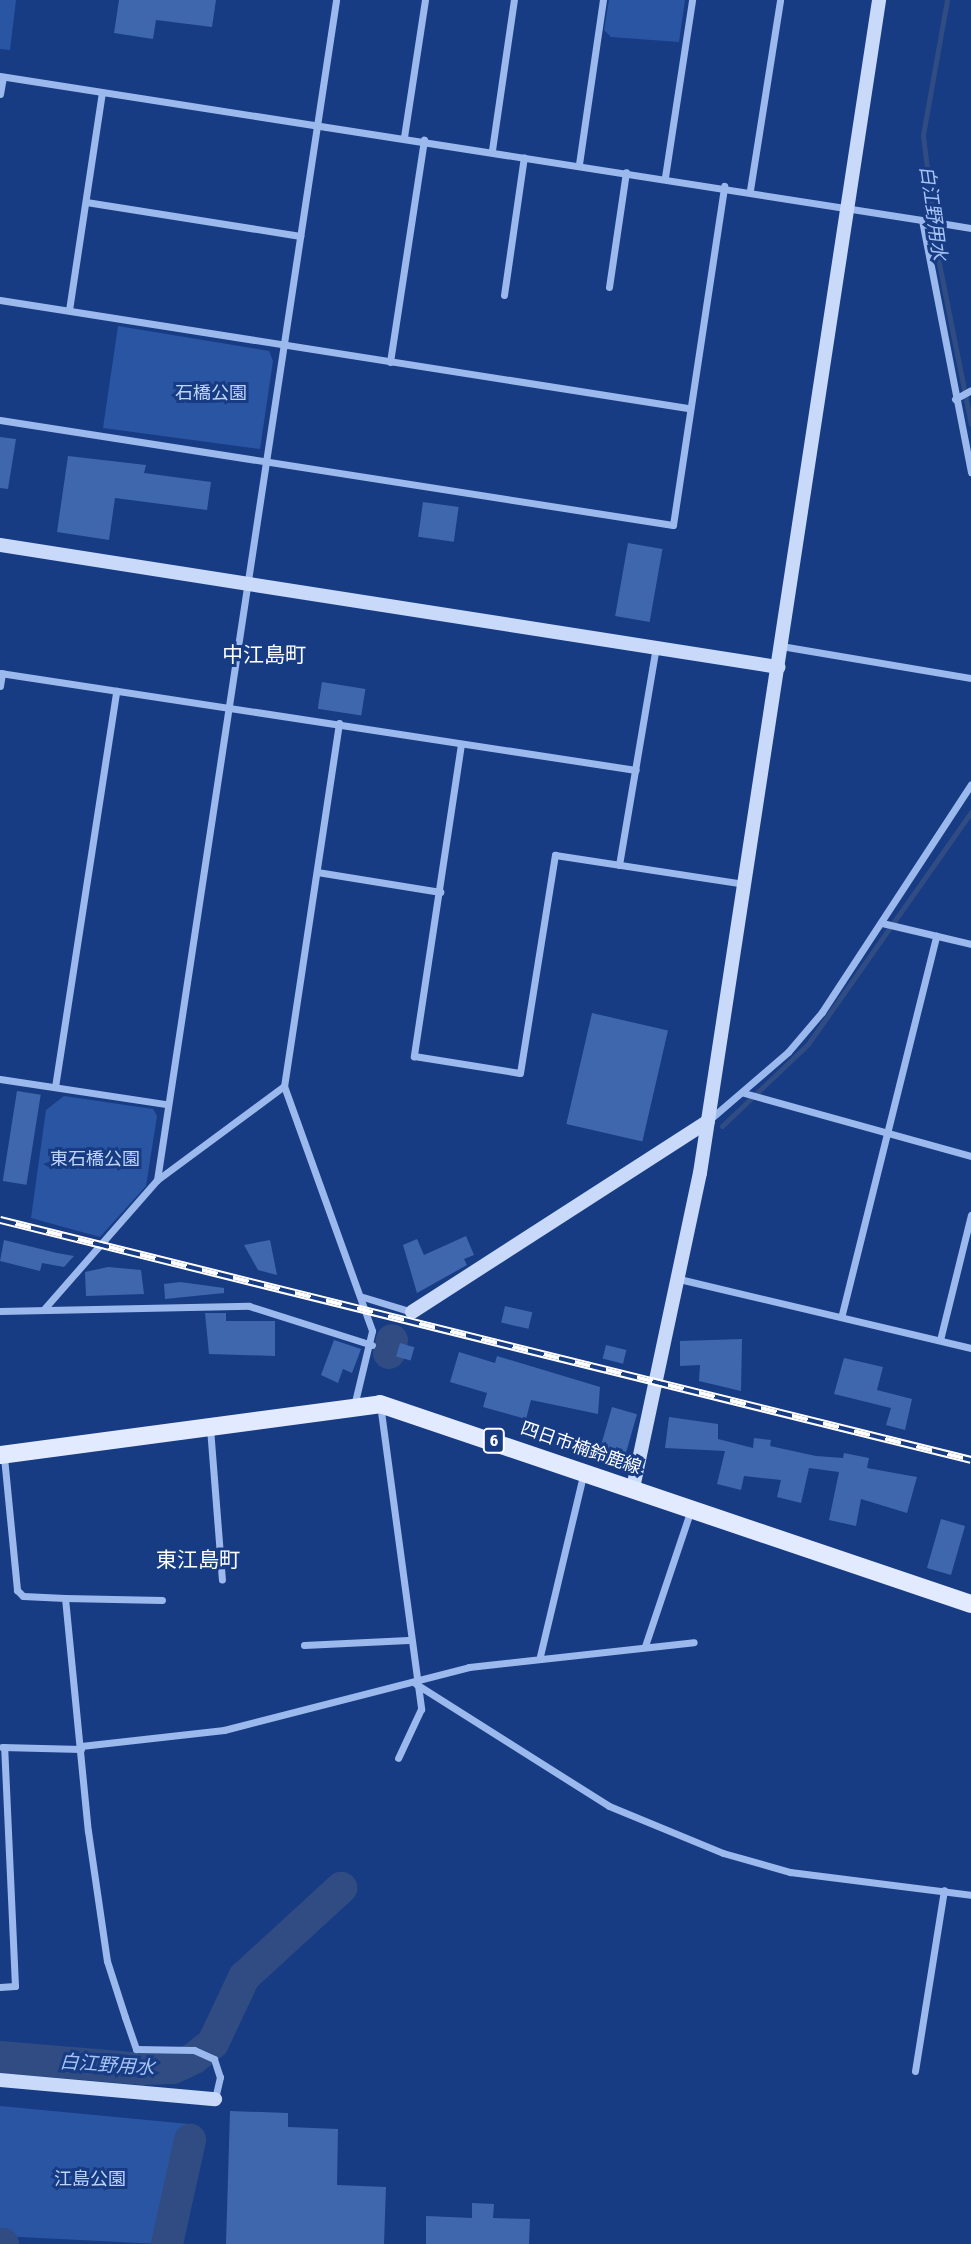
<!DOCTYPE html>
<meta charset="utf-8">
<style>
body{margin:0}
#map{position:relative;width:971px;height:2244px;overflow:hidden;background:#173c84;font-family:"Fira Sans Condensed","Noto Sans JP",sans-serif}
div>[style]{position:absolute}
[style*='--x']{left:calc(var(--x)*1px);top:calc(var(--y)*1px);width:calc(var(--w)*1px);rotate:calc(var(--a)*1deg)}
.green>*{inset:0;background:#2a55a3}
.stream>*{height:5px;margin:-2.5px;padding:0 2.5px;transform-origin:2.5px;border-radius:2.5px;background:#304c82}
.river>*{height:32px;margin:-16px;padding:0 16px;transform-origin:16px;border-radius:16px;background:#304c82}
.building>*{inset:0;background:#3f67ae;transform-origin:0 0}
.street>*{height:7px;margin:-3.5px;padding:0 3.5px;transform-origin:3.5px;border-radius:3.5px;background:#9cb9ed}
.secondary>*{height:14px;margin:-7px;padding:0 7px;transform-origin:7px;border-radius:7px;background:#c8d9f9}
.primary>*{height:18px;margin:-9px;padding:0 9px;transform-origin:9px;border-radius:9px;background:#e1eaff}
.rail>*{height:8px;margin-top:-4px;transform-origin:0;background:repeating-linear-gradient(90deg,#173c84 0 16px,#fff 0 32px);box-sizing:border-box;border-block:2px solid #fff}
span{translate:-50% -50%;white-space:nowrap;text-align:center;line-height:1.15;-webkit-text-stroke:6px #173c84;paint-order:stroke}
.shield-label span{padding:2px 5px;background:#173c84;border:2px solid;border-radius:5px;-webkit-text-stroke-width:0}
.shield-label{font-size:16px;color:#fff;font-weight:700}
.park-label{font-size:18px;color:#c1d5f9}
.street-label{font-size:18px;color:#fff}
.water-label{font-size:19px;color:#a7c3f4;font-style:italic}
.quarter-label{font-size:21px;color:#fff}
</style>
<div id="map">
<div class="green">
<div style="clip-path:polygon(0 0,16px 0,10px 50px,0 49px)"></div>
<div style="clip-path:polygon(609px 0,685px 0,679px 42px,611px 37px,604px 30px)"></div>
<div style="clip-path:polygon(118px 326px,269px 351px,273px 361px,260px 449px,103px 428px)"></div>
<div style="clip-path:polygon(64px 1096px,153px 1109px,157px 1116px,146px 1186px,100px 1237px,31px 1218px,46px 1110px)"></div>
<div style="clip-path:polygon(0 2106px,189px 2124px,160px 2244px,0 2236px)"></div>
</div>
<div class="stream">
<div style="--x:947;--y:0;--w:137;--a:100.1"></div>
<div style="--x:923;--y:135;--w:119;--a:83.2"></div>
<div style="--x:937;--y:253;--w:174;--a:78.8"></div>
<div style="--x:722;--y:1126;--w:119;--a:-43.6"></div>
<div style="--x:808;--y:1044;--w:284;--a:-54.9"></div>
</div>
<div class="river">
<div style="--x:389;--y:1353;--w:13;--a:-77"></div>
<div style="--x:0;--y:2057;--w:144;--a:4.8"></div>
<div style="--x:143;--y:2069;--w:30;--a:-2"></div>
<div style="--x:173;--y:2068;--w:23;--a:-25"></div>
<div style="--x:194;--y:2058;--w:24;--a:-38"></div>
<div style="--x:213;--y:2043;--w:73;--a:-64.8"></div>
<div style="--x:244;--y:1977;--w:132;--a:-42.5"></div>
<div style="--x:0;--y:2244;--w:3;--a:0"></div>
<div style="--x:167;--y:2244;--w:107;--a:-77.5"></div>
</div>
<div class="building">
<div style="clip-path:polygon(119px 0,216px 0,212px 27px,156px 20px,153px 39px,114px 33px)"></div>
<div style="clip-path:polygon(0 437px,16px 439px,8px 489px,0 488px)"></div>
<div style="clip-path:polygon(68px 456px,146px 465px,144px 473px,211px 482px,207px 510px,115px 498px,109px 540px,57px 532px)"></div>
<div style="left:423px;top:502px;width:36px;height:35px;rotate:8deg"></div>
<div style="left:628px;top:543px;width:35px;height:74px;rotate:10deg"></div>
<div style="left:322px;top:682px;width:44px;height:27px;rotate:9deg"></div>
<div style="left:592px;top:1013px;width:78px;height:114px;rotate:13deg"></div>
<div style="left:17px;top:1091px;width:24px;height:91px;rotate:9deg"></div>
<div style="clip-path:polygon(466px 1236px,474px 1255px,464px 1259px,467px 1265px,417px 1293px,403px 1245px,417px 1239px,424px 1255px)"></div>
<div style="clip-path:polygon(4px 1240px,57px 1253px,74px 1256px,64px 1267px,42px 1263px,40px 1271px,0 1261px)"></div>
<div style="clip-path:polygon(270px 1240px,277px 1275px,258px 1270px,244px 1245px)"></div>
<div style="clip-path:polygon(108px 1267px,141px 1270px,144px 1294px,86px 1296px,85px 1272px)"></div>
<div style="clip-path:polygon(180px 1282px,224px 1288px,224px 1293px,165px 1299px,164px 1284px)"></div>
<div style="left:505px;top:1306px;width:28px;height:17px;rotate:13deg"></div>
<div style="clip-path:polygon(205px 1313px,226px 1313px,226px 1321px,275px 1321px,275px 1356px,209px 1354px)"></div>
<div style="clip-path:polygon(742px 1339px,741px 1391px,699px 1381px,700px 1365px,680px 1366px,680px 1341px)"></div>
<div style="clip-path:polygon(334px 1340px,361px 1349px,352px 1373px,343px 1369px,338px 1383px,321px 1375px)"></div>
<div style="left:400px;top:1343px;width:15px;height:14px;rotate:16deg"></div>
<div style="left:606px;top:1345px;width:21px;height:14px;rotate:14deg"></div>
<div style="clip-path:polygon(459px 1352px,495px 1363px,497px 1356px,600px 1387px,598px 1414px,531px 1400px,526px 1419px,483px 1407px,487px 1393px,450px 1382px)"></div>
<div style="clip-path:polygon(844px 1358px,883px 1367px,877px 1390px,912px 1399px,905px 1430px,886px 1425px,891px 1408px,834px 1394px)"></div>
<div style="left:612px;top:1407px;width:26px;height:44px;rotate:16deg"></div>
<div style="clip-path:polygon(669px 1417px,718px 1424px,718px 1439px,753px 1448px,754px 1438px,771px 1440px,770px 1446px,816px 1456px,843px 1458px,844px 1453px,869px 1458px,867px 1468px,917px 1477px,907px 1513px,861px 1499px,856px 1526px,829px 1520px,839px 1472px,809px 1468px,801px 1503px,777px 1497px,781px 1480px,744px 1476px,741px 1490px,717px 1484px,725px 1451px,665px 1448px)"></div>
<div style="left:941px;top:1519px;width:25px;height:51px;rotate:16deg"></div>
<div style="clip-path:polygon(230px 2111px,288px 2113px,288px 2127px,338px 2129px,337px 2185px,386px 2187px,384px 2244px,226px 2244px)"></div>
<div style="clip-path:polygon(472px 2203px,494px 2204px,493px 2218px,530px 2219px,529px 2244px,426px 2244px,426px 2216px,472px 2218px)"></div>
</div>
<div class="street">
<div style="--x:0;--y:76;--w:933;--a:8.88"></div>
<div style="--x:922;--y:220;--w:257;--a:79"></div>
<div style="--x:0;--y:94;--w:17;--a:-80"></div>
<div style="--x:404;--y:137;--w:139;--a:-81.3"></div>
<div style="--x:492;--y:150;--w:152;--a:-81.7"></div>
<div style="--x:579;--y:164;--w:166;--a:-81.7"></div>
<div style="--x:665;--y:177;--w:179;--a:-81.3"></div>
<div style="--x:750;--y:190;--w:192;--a:-81"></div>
<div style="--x:86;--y:202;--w:217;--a:9"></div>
<div style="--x:922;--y:220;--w:50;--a:9.3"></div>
<div style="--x:609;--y:287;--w:116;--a:-81.6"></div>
<div style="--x:504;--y:295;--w:139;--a:-81.8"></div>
<div style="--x:0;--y:300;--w:696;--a:8.92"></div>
<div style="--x:69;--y:310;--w:219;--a:-81.4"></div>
<div style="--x:390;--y:362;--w:225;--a:-81.3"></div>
<div style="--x:955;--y:399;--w:18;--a:-29"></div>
<div style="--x:0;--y:420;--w:681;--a:8.87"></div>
<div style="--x:673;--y:525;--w:343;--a:-81.4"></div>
<div style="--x:781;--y:646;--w:193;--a:9.6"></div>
<div style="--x:0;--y:673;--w:643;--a:8.67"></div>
<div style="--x:0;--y:686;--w:13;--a:-81"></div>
<div style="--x:339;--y:723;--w:367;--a:98.6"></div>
<div style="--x:284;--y:1086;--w:260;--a:70.2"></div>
<div style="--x:372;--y:1331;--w:77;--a:103.5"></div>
<div style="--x:461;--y:744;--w:316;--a:98.6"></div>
<div style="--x:414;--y:1056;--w:107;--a:9.1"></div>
<div style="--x:520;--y:1073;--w:221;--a:-80.9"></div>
<div style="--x:555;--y:855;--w:191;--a:8.7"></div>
<div style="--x:619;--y:865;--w:221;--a:-80.4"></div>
<div style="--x:317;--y:872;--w:125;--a:9.2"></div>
<div style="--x:882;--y:923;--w:91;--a:13.3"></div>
<div style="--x:0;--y:1079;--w:168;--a:8.6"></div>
<div style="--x:284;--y:1086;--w:158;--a:143.5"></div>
<div style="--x:157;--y:1180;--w:1193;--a:-81.37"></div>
<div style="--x:55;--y:1087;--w:401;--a:-81.2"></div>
<div style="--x:744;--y:1093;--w:236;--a:15.5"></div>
<div style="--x:709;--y:1120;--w:104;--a:-40.7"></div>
<div style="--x:788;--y:1052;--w:52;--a:-49.6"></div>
<div style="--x:822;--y:1012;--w:272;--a:-56.8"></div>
<div style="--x:679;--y:1279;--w:300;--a:13.3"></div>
<div style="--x:363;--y:1297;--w:51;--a:17"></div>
<div style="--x:44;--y:1309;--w:171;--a:-48.8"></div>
<div style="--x:0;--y:1311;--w:249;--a:-1.2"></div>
<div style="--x:249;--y:1306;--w:129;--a:17.6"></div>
<div style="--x:842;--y:1314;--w:390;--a:-76"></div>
<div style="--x:940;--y:1340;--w:129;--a:-76.1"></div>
<div style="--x:380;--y:1404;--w:308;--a:82.3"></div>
<div style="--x:421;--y:1709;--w:54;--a:115.1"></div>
<div style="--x:210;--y:1428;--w:152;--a:85.5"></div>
<div style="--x:4;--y:1457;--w:134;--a:84.4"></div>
<div style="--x:17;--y:1590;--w:8;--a:45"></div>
<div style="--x:23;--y:1596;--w:42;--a:2.7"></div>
<div style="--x:65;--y:1598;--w:234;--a:84.4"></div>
<div style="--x:88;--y:1831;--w:131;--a:81.7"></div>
<div style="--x:107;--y:1961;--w:59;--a:72.2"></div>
<div style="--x:125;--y:2017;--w:34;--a:71"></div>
<div style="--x:136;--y:2049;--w:58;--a:1"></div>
<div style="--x:194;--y:2050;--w:22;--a:24"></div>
<div style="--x:214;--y:2059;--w:19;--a:72"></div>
<div style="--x:220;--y:2077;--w:23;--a:103"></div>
<div style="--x:65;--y:1598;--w:97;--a:1.2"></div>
<div style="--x:304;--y:1645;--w:104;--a:-2.8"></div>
<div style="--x:645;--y:1646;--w:145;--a:-71.4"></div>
<div style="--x:540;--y:1656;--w:189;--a:-76.6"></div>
<div style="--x:416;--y:1684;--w:228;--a:32.3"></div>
<div style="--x:609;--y:1806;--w:123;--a:22.4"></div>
<div style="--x:723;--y:1853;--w:70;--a:15.8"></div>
<div style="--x:790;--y:1872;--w:182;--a:7.2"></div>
<div style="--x:81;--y:1746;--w:144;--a:-6.4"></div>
<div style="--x:224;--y:1730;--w:253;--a:-14.4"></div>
<div style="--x:469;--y:1667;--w:226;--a:-6.3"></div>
<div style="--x:2;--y:1747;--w:79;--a:1.5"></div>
<div style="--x:0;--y:1987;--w:15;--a:-4"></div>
<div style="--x:15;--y:1986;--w:239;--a:-92.6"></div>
<div style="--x:915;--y:2071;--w:183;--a:-80.9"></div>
</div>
<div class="secondary">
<div style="--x:0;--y:545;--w:788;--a:8.91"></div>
<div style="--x:412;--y:1312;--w:352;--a:-32.8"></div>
<div style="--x:633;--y:1488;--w:322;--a:-78"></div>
<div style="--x:700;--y:1173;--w:1187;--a:-81.32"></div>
<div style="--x:0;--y:2080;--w:216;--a:5.1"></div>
</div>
<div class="primary">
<div style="--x:0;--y:1455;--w:383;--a:-7.6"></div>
<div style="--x:380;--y:1404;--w:624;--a:18.7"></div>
</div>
<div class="rail">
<div style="--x:0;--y:1220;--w:1000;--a:13.88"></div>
</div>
<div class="shield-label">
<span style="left:494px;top:1441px">6</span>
</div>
<div class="park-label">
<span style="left:211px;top:393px">石橋公園</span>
<span style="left:95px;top:1159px">東石橋公園</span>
<span style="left:90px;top:2179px">江島公園</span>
</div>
<div class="street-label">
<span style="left:581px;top:1448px;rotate:19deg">四日市楠鈴鹿線</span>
</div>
<div class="water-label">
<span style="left:933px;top:213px;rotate:82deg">白江野用水</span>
<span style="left:107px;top:2065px;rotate:4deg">白江野用水</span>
</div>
<div class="quarter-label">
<span style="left:264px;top:655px">中江島町</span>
<span style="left:198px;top:1560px">東江島町</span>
</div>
</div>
